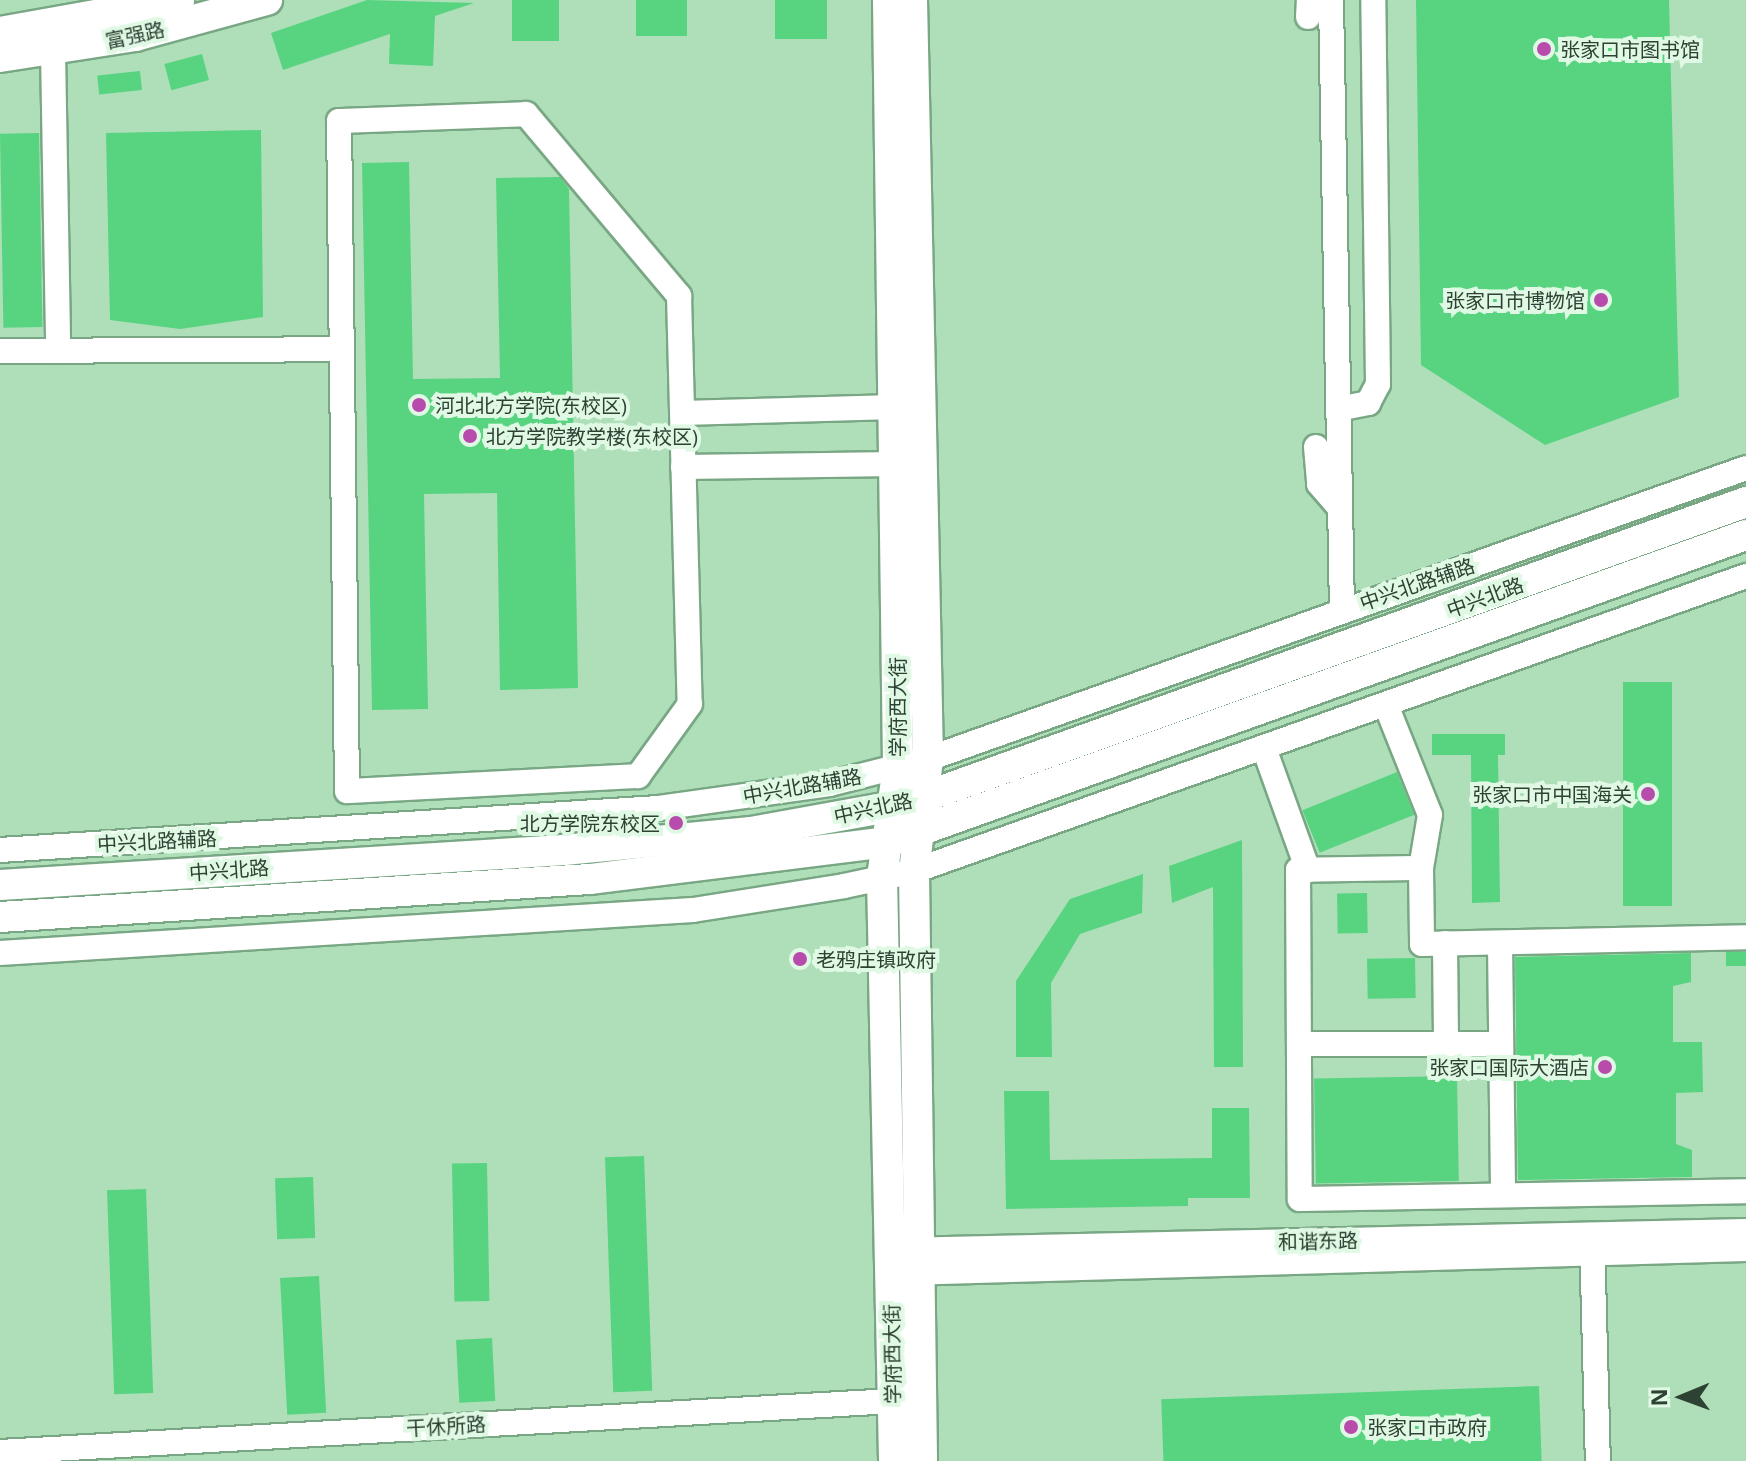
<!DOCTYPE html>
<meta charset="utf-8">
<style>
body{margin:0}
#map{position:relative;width:1746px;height:1461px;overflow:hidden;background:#aedfb9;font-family:"Open Sans","Noto Sans SC",sans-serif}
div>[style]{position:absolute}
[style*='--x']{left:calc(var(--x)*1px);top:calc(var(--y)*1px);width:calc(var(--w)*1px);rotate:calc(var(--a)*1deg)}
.building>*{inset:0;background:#58d481;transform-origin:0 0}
.roads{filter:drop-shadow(2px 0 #79a784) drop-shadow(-2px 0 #79a784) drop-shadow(0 2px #79a784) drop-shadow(0 -2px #79a784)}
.minor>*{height:24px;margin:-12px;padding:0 12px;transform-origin:12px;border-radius:12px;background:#fff}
.major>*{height:30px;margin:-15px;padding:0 15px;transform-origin:15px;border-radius:15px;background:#fff}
.dots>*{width:22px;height:22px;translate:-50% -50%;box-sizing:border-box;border:4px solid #e0f9e5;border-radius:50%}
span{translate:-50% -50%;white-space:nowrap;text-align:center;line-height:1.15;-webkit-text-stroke:8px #e0f9e5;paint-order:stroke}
.street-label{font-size:20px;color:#2e4233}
.poi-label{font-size:20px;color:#2e4233}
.left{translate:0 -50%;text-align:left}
.right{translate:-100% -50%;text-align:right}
.north{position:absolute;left:1642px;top:1357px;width:80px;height:80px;-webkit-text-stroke:6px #e0f9e5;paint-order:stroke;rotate:269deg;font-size:22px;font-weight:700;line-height:32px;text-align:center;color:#2e4233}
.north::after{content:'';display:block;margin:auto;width:28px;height:36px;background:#2e4233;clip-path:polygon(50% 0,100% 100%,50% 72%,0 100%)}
</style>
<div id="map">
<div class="building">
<div style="clip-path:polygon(367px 0,474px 3px,435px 16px,433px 66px,389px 64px,390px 34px,283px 70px,271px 33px)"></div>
<div style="left:512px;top:0;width:47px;height:41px"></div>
<div style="left:636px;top:0;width:51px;height:36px"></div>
<div style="left:775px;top:0;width:52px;height:39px"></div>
<div style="clip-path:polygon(1416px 0,1669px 0,1679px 397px,1545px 445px,1421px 365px)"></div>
<div style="left:202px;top:54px;width:27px;height:39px;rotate:75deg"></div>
<div style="left:140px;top:71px;width:19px;height:43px;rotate:84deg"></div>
<div style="clip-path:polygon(261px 130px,263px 317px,180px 329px,110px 320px,106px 133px)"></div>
<div style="left:39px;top:133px;width:194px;height:39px;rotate:89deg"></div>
<div style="clip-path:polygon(409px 162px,413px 379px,500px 378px,496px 178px,560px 177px,569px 189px,578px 688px,500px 690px,497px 493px,424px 494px,428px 709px,372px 710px,362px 163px)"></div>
<div style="left:1623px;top:682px;width:49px;height:224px"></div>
<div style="clip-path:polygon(1432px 734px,1505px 734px,1505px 755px,1498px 755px,1500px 902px,1472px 903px,1471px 755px,1432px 755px)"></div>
<div style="left:1397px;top:772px;width:46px;height:102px;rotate:68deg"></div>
<div style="clip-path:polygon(1242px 840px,1243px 1067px,1214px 1067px,1213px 887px,1172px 903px,1169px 866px)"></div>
<div style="clip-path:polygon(1143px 874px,1142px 913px,1080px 934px,1051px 983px,1052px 1057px,1016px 1057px,1016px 981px,1070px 899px)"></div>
<div style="left:1367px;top:893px;width:40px;height:30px;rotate:89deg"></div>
<div style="left:1726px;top:952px;width:20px;height:14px"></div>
<div style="clip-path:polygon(1691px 953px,1691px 982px,1673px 986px,1673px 1042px,1702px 1042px,1703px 1092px,1676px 1093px,1676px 1144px,1692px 1150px,1692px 1177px,1518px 1180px,1515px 957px)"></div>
<div style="left:1415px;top:958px;width:40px;height:48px;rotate:89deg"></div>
<div style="left:1457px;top:1076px;width:105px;height:143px;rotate:89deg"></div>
<div style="clip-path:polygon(1004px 1091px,1049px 1091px,1050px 1160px,1212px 1158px,1212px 1108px,1249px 1108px,1250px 1198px,1188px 1198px,1188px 1206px,1006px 1209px)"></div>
<div style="left:644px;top:1156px;width:235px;height:39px;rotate:88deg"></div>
<div style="left:487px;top:1163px;width:138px;height:35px;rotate:89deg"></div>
<div style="left:313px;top:1177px;width:61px;height:38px;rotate:88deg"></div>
<div style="left:146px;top:1189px;width:204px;height:39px;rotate:88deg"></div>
<div style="left:319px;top:1276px;width:137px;height:39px;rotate:87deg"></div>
<div style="left:492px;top:1338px;width:63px;height:36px;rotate:87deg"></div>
<div style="left:1539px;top:1386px;width:75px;height:378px;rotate:88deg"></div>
</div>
<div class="roads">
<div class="minor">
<div style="--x:1331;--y:0;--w:610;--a:88.97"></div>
<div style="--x:1308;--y:17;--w:17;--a:-87"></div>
<div style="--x:53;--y:51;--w:300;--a:89"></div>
<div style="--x:526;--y:114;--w:238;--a:49.9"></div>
<div style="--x:679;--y:296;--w:408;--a:88.5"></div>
<div style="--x:690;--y:704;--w:89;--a:125.8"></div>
<div style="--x:638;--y:776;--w:291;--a:177"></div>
<div style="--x:347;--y:791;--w:670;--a:-90.68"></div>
<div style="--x:339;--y:121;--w:187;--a:-2.1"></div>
<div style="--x:0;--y:351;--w:341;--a:-0.3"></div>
<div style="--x:1338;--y:409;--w:31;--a:-11"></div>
<div style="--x:1368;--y:403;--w:21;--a:-62"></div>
<div style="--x:1378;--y:384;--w:384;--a:-90.7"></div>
<div style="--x:682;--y:413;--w:213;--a:-1.6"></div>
<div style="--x:1316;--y:447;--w:37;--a:85"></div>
<div style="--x:1319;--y:484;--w:32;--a:49"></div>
<div style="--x:683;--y:467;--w:213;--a:-0.8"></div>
<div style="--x:1386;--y:705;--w:118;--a:68.2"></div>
<div style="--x:1430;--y:815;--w:54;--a:99.6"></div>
<div style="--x:1421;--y:868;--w:76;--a:89.2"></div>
<div style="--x:1422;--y:944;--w:324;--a:-1.2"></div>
<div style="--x:1264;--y:748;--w:130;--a:70.2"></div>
<div style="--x:0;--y:850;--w:660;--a:-3.65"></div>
<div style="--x:659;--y:808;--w:172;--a:-8"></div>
<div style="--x:829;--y:784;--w:102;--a:-14.2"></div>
<div style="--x:928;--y:759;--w:868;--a:-19.58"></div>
<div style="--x:1421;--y:868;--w:123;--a:179.1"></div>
<div style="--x:1298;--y:870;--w:329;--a:89.7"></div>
<div style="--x:1300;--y:1199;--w:446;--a:-1"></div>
<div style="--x:1445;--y:943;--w:101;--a:89.4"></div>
<div style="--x:1500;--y:943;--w:252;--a:89.3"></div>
<div style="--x:0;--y:953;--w:694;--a:-3.55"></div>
<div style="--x:693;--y:910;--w:153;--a:-9"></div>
<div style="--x:844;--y:886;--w:72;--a:-12.1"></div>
<div style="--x:914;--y:871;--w:883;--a:-19.52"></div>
<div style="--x:1299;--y:1044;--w:202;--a:0"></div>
<div style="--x:1592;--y:1237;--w:224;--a:88.5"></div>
<div style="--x:901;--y:1250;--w:845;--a:-1.29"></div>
<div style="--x:905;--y:1273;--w:841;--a:-1.63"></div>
<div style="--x:0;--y:1452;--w:894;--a:-3.27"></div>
</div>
<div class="major">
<div style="--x:888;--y:0;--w:767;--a:89.25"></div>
<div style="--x:898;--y:767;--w:111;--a:98.3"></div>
<div style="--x:882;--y:877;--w:584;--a:88.82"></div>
<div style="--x:912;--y:0;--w:759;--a:88.79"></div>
<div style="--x:928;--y:759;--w:113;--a:97.1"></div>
<div style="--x:914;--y:871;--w:590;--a:89.22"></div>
<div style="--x:0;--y:32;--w:182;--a:-10.1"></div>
<div style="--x:0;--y:57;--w:137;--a:-8.8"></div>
<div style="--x:135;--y:36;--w:137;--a:-15.3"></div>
<div style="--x:0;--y:885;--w:565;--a:-3.55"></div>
<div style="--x:564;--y:850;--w:188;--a:-5.5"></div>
<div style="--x:751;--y:832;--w:157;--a:-10.3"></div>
<div style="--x:905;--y:804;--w:894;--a:-19.75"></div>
<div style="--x:0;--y:917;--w:591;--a:-3.69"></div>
<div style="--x:590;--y:879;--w:300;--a:-7.1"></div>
<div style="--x:888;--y:842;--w:911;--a:-19.69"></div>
</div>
</div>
<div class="dots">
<div style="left:1544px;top:49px;background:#b74cad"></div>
<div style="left:1601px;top:300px;background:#b74cad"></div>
<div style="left:419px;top:405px;background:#b74cad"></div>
<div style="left:470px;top:436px;background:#b74cad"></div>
<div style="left:1648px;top:794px;background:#b74cad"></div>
<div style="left:676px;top:823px;background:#b74cad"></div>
<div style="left:800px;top:959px;background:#b74cad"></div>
<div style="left:1605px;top:1067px;background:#b74cad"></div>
<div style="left:1351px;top:1427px;background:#b74cad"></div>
</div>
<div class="street-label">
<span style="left:135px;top:35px;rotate:-12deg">富强路</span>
<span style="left:1417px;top:584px;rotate:-19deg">中兴北路辅路</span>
<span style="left:1485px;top:597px;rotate:-20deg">中兴北路</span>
<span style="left:897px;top:707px;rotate:-90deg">学府西大街</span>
<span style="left:802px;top:786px;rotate:-10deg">中兴北路辅路</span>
<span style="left:873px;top:808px;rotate:-12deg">中兴北路</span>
<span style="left:157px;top:841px;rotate:-3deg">中兴北路辅路</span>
<span style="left:229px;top:870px;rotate:-4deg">中兴北路</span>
<span style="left:1318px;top:1241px;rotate:-1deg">和谐东路</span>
<span style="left:892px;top:1354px;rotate:-91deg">学府西大街</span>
<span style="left:446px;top:1426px;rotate:-3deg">干休所路</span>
</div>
<div class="poi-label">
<span class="left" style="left:1560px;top:49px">张家口市图书馆</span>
<span class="right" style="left:1585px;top:300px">张家口市博物馆</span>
<span class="left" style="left:435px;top:405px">河北北方学院(东校区)</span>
<span class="left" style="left:486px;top:436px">北方学院教学楼(东校区)</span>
<span class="right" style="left:1632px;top:794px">张家口市中国海关</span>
<span class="right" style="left:660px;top:823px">北方学院东校区</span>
<span class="left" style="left:816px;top:959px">老鸦庄镇政府</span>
<span class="right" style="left:1589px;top:1067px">张家口国际大酒店</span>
<span class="left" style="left:1367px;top:1427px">张家口市政府</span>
</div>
<div class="north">N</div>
</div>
